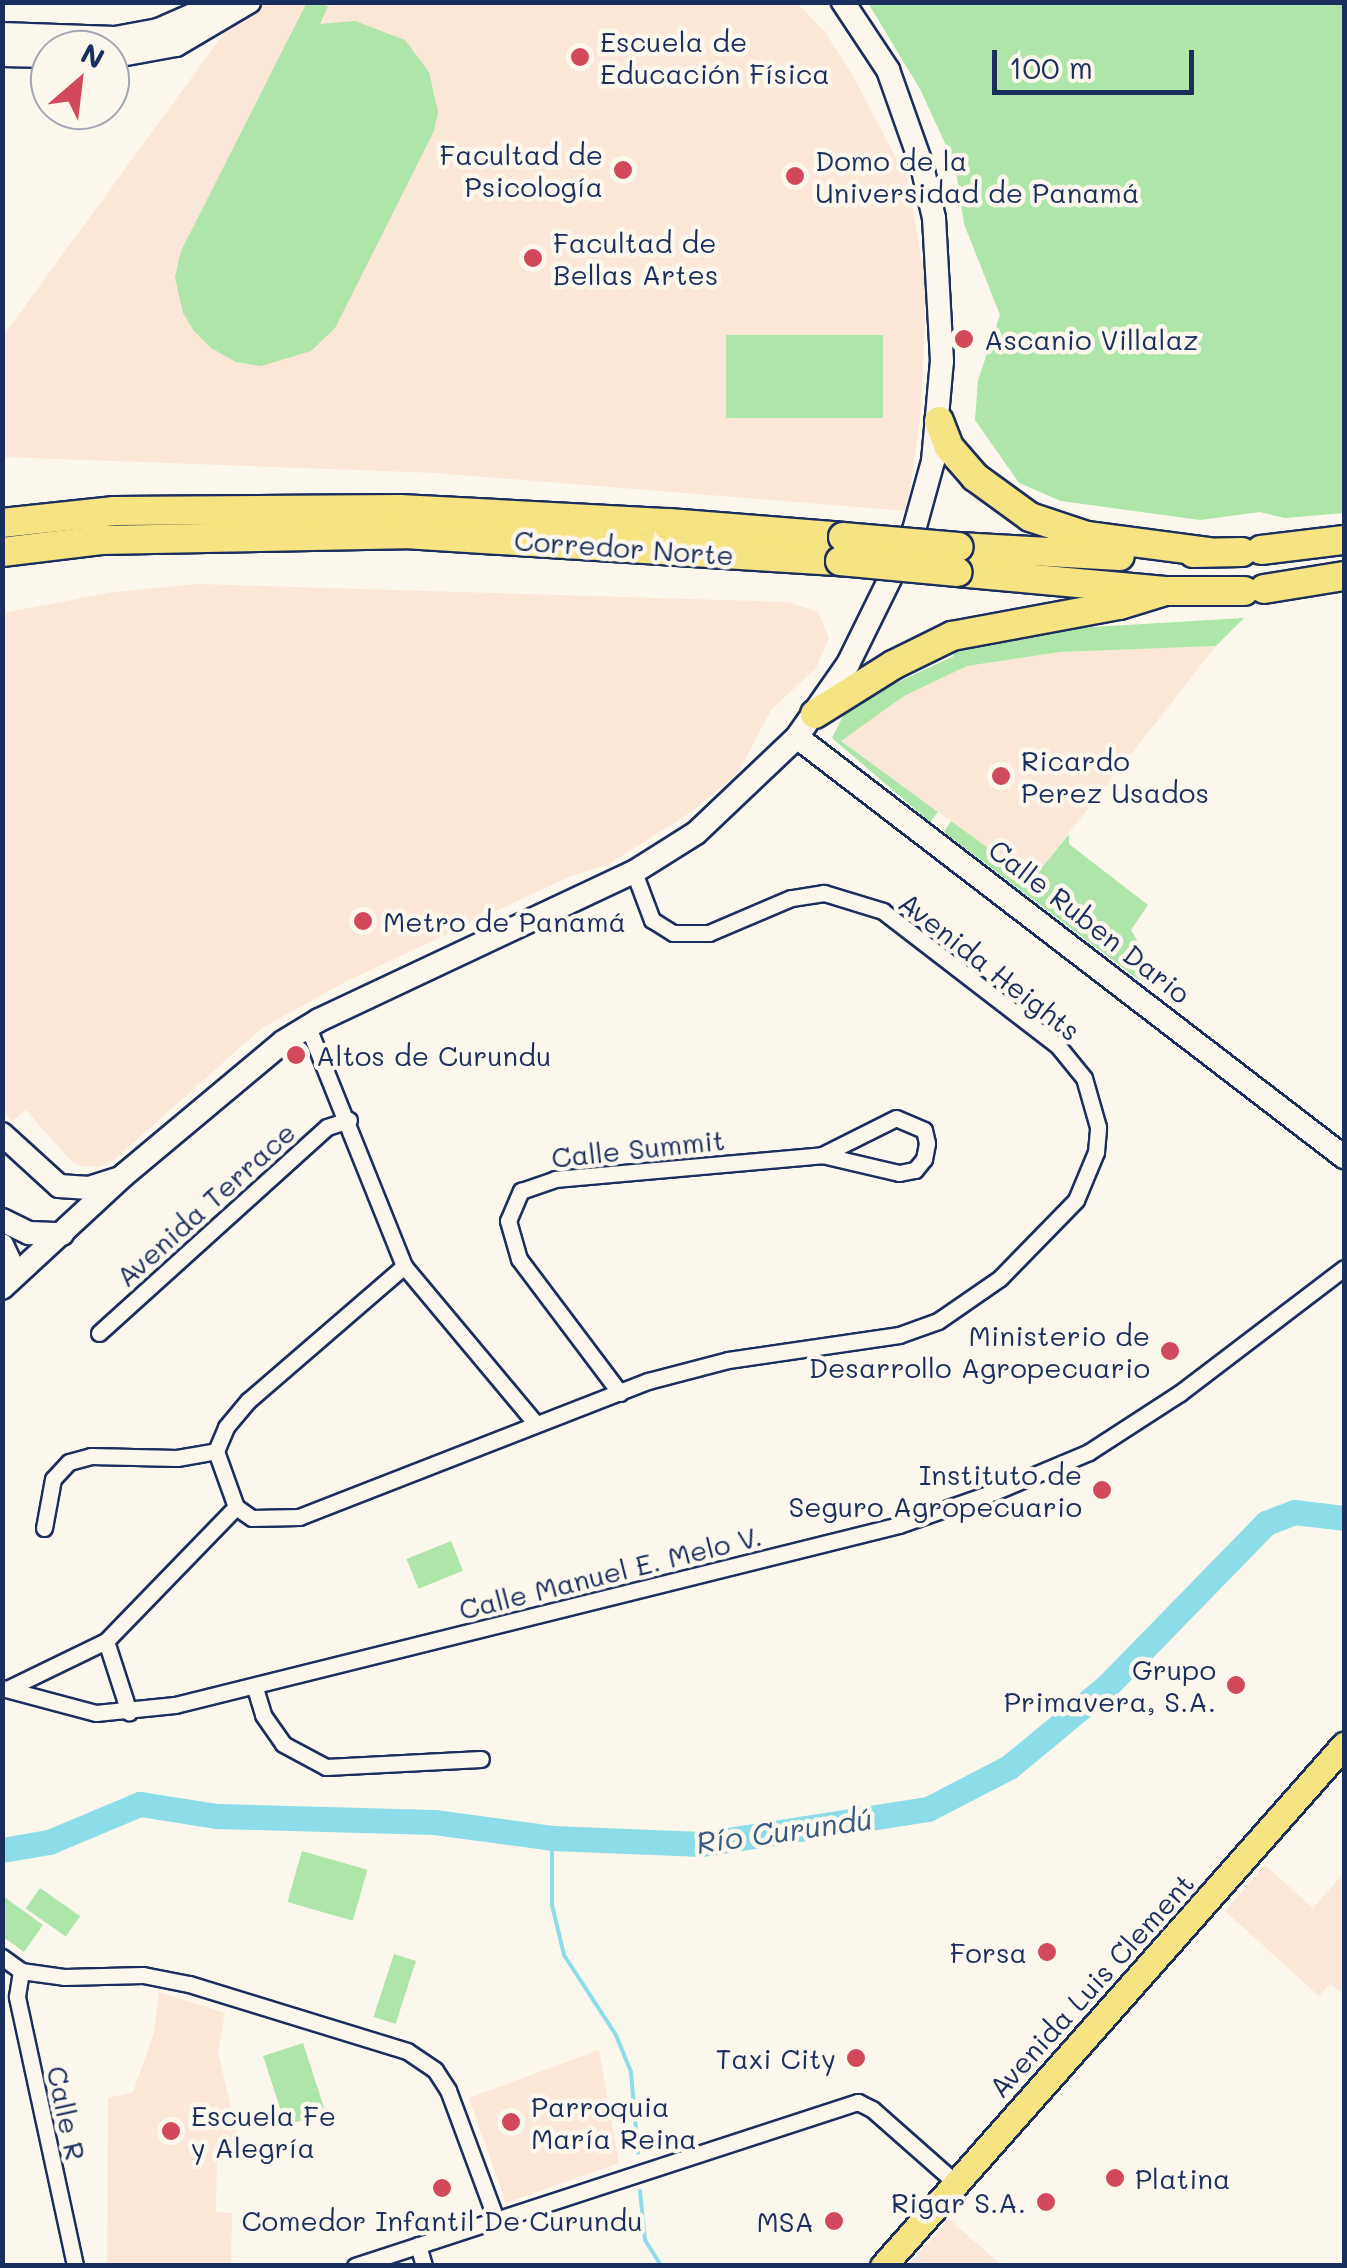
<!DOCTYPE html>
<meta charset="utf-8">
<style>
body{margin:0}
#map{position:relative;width:1347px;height:2268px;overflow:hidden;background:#fbf7ec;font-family:Mali,sans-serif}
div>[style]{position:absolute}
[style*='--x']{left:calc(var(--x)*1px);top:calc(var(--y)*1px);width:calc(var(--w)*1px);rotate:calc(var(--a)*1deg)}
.built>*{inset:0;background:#fae7d8}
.green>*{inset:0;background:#aee5a8;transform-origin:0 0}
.stream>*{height:4px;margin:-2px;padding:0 2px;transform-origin:2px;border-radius:2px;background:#8ddde8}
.river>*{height:25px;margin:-12.5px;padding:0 12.5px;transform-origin:12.5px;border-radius:12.5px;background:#8ddde8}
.roads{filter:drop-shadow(2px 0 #1b2f5e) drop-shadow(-2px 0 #1b2f5e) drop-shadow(0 2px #1b2f5e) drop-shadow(0 -2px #1b2f5e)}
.street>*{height:15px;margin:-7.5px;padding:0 7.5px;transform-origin:7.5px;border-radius:7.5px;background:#fbf7ec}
.secondary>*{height:22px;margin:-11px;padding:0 11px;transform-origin:11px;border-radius:11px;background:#fbf7ec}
.primary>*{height:25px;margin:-12.5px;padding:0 12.5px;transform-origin:12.5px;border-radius:12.5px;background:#f6e381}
.highway>*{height:28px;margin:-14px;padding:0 14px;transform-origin:14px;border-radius:14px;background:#f6e381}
.bridges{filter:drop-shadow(2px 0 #1b2f5e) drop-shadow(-2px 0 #1b2f5e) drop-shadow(0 2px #1b2f5e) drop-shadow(0 -2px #1b2f5e)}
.highway-bridge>*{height:28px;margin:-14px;padding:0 14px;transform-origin:14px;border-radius:14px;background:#f6e381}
.dots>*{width:28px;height:28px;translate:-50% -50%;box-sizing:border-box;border:5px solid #fbf7ec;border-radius:50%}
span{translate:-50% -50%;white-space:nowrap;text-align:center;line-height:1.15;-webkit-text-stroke:9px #fbf7ec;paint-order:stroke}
.poi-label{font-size:28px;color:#1b2f5e}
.left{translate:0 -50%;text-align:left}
.right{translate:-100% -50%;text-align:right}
.street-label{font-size:28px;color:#1b2f5e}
.water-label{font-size:30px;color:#385a80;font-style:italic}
.frame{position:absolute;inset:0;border:5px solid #1b2f5e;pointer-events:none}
.north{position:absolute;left:30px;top:30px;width:100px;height:100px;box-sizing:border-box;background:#fbf7ec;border:2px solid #a1a7b3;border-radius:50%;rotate:28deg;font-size:28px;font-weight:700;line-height:40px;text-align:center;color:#1b2f5e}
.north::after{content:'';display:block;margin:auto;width:35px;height:45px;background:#d1495b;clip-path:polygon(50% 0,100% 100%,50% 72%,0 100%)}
.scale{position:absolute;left:992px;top:50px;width:202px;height:45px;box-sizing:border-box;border:5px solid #1b2f5e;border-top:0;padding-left:12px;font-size:30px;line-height:35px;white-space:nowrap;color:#1b2f5e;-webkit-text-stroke:8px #fbf7ec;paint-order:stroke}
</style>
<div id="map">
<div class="built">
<div style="clip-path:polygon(259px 3px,797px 3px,825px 32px,853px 76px,908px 181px,926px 286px,921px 411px,907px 511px,436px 473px,3px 457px,3px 336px,225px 32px)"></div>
<div style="clip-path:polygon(198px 584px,788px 602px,818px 612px,829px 638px,816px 668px,771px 710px,738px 773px,690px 813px,607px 865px,571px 876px,347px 981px,262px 1028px,114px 1160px,99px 1167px,81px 1166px,71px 1161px,26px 1110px,12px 1121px,3px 1110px,3px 613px,114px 592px)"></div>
<div style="clip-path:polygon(1216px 646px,1032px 880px,841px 741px,904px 696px,967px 666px,1060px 652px)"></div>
<div style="clip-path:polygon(1265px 1865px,1313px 1908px,1344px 1873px,1344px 1995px,1330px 1983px,1319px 1996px,1225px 1911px)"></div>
<div style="clip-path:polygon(159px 1992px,225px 2013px,218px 2052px,237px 2134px,233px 2151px,217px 2155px,216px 2212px,232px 2213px,231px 2265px,107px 2265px,108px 2098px,133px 2092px,154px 2033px)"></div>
<div style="clip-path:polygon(599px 2050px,619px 2163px,506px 2203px,469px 2098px)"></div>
<div style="clip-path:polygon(949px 2219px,1001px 2265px,908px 2265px)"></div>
</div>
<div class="green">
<div style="clip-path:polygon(307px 2px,328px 6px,320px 24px,355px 21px,405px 40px,429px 72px,438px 112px,434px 131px,335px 328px,311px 351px,261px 366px,236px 362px,211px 348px,194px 331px,183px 313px,175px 277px,181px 251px)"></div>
<div style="clip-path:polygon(868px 3px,1344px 3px,1344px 513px,1285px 518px,1260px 512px,1200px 520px,1061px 501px,1019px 483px,975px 420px,978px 380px,1000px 315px,964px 224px,955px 165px,920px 89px)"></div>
<div style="left:726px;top:335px;width:157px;height:83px"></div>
<div style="clip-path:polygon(1244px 618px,1216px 646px,1060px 652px,967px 666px,904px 696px,841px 741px,938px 812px,930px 822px,832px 738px,843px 716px,868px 696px,954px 656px,951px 647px,1059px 629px)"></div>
<div style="clip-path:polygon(951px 821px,1032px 880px,1069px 834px,1069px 844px,1148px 905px,1131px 930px,1140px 946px,1130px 959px,1151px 976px,1159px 967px,1164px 973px,1155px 979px,1139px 980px,944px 832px)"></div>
<div style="left:451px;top:1541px;width:32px;height:48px;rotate:68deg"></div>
<div style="left:302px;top:1851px;width:68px;height:53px;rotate:16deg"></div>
<div style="left:40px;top:1888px;width:49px;height:25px;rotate:35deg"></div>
<div style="clip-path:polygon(3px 1896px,43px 1925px,24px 1952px,3px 1937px)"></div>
<div style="left:394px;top:1954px;width:23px;height:66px;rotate:18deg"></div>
<div style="left:303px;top:2043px;width:73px;height:42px;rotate:72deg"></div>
</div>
<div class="stream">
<div style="--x:552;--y:1838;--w:67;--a:90"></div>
<div style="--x:552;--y:1905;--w:51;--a:76.5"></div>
<div style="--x:564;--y:1955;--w:95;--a:57"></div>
<div style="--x:616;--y:2035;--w:40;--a:68"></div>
<div style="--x:631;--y:2072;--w:81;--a:85.1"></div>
<div style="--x:640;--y:2191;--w:49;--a:84.2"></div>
<div style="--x:645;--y:2240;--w:31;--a:58"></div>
</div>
<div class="river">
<div style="--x:2;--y:1850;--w:48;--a:-9.7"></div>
<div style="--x:49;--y:1842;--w:99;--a:-22.7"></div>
<div style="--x:140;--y:1804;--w:78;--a:8.9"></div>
<div style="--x:217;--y:1816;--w:217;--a:1.6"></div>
<div style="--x:434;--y:1822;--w:119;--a:7.7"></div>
<div style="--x:552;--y:1838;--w:150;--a:2.3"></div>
<div style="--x:702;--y:1844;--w:229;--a:-8.8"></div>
<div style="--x:928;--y:1809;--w:91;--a:-27.4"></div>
<div style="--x:1009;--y:1767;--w:127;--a:-39.6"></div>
<div style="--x:1107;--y:1686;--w:228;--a:-45.7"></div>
<div style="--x:1266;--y:1523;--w:30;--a:-21"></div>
<div style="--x:1294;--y:1512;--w:50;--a:6.8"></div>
</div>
<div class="roads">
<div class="street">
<div style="--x:308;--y:1027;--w:258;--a:68.1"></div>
<div style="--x:404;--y:1266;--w:206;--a:50.1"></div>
<div style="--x:99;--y:1333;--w:307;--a:-42.1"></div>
<div style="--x:327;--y:1127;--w:23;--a:-18"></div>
<div style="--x:620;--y:1393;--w:168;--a:-127"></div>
<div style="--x:519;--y:1259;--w:40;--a:-106"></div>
<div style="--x:508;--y:1221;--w:33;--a:-67"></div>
<div style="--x:521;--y:1191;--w:36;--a:-19"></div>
<div style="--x:555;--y:1179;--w:268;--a:-5.1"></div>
<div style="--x:822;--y:1155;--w:79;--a:13.2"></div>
<div style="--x:899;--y:1173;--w:16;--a:-11"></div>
<div style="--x:915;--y:1170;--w:14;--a:-51"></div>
<div style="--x:924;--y:1159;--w:16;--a:-79"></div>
<div style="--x:927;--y:1143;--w:13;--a:-103"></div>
<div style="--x:924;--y:1130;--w:30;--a:-157"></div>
<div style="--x:896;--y:1118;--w:83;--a:153.4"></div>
<div style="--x:236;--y:1507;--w:19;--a:35"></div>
<div style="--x:252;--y:1518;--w:47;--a:-1.2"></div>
<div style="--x:299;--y:1517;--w:375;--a:-21.3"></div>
<div style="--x:648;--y:1381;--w:83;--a:-14.7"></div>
<div style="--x:728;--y:1360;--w:173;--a:-8.3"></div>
<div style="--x:899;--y:1335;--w:41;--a:-19.7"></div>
<div style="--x:938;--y:1321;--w:75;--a:-34.7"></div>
<div style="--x:1000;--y:1278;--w:109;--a:-45.7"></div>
<div style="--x:1076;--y:1200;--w:52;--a:-67.4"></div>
<div style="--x:1096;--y:1152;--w:25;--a:-85"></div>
<div style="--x:1098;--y:1127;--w:51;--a:-105.9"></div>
<div style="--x:1084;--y:1078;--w:41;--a:-129.1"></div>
<div style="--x:1058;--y:1046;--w:221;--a:-142.4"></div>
<div style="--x:883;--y:911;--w:62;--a:-163"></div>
<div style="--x:824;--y:893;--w:33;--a:171"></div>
<div style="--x:791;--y:898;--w:89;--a:156.9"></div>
<div style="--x:709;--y:933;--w:36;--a:180"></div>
<div style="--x:673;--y:933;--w:25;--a:-148"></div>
<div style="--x:652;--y:920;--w:51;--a:-110.6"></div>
<div style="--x:236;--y:1507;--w:59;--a:-109.7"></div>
<div style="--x:216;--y:1451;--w:26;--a:-67"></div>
<div style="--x:226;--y:1427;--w:35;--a:-50"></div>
<div style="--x:249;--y:1400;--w:205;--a:-40.8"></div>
<div style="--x:44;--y:1528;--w:50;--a:-79.6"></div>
<div style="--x:53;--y:1479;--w:23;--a:-47"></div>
<div style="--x:69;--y:1462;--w:23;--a:-15"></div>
<div style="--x:91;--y:1456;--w:86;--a:1.3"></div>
<div style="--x:177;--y:1458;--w:40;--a:-10"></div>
<div style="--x:106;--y:1641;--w:75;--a:72.1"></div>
<div style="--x:2;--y:1688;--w:97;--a:14.9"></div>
<div style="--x:96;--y:1713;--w:79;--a:-5.8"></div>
<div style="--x:175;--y:1705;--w:746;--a:-13.96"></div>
<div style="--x:899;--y:1525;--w:101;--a:-19.2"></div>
<div style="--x:994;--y:1492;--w:103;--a:-22.8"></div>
<div style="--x:1089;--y:1452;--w:108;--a:-33"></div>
<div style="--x:1180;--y:1393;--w:206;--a:-37.3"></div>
<div style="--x:255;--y:1688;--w:28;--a:73"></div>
<div style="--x:263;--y:1715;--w:35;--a:55"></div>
<div style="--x:283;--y:1744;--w:49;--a:28.1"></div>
<div style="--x:326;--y:1767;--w:155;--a:-3"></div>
<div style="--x:7;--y:1689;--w:110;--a:-25.9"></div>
<div style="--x:106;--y:1641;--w:187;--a:-45.9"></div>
<div style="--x:2;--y:1957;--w:24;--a:36"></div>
<div style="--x:21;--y:1971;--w:43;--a:7.9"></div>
<div style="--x:64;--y:1977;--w:79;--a:-1.5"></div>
<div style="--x:143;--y:1975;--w:47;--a:11.1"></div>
<div style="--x:189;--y:1984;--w:228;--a:17.1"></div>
<div style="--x:407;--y:2051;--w:34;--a:34"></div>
<div style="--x:435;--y:2070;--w:24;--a:57"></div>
<div style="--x:448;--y:2090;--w:138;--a:69.6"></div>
<div style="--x:21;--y:1971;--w:26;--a:99"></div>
<div style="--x:17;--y:1997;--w:275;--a:77.8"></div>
<div style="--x:418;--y:2245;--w:22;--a:74"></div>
<div style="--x:355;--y:2266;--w:529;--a:-18.06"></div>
<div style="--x:858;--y:2102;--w:16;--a:27"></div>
<div style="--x:872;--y:2109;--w:112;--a:41.4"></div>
</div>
<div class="secondary">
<div style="--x:2;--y:34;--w:113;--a:2"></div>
<div style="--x:115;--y:38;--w:44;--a:-10.5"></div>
<div style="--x:158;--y:30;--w:70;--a:-23.6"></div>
<div style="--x:2;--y:55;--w:48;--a:1.2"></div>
<div style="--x:110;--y:57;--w:67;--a:-10.3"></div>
<div style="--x:176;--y:45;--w:85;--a:-30.5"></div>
<div style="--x:797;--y:737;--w:690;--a:37.52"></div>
<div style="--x:2;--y:1134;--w:77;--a:42.4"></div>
<div style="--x:59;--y:1186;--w:30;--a:4"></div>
<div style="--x:89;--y:1188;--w:28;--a:-18"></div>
<div style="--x:2;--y:1220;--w:30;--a:26"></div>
<div style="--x:29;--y:1233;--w:33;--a:2"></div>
<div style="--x:2;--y:1245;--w:17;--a:65"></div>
<div style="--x:9;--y:1260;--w:21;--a:109"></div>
<div style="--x:2;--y:1288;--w:166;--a:-42.8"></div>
<div style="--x:124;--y:1175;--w:207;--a:-39.9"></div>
<div style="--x:283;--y:1042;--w:42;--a:-31.4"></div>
<div style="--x:319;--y:1020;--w:348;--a:-25.2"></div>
<div style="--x:634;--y:872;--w:73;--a:-32.2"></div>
<div style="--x:696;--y:833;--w:139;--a:-43.5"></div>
<div style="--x:797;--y:737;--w:89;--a:-55.1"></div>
<div style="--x:848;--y:664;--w:149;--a:-63.8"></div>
<div style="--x:914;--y:530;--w:72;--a:-74.6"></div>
<div style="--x:933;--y:461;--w:100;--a:-84.9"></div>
<div style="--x:942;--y:361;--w:143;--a:-93.2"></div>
<div style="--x:934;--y:218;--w:53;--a:-103"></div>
<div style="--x:922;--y:166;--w:102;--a:-109.5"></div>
<div style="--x:888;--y:70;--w:82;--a:-123.5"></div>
</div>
<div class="primary">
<div style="--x:883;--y:2266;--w:696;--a:-48.5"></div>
</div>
<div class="highway">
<div style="--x:939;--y:421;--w:28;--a:69"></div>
<div style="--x:949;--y:447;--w:40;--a:49"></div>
<div style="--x:975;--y:477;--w:68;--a:36"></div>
<div style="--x:1030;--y:517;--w:60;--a:18.4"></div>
<div style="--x:1087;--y:536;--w:122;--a:7.5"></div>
<div style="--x:2;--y:523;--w:113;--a:-6.1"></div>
<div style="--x:114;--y:511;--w:286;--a:-0.4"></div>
<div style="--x:400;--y:509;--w:270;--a:3"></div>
<div style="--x:670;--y:523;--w:174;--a:4.6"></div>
<div style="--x:959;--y:547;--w:161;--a:3.2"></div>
<div style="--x:1261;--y:550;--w:84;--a:-6.9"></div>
<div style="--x:2;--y:552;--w:100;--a:-6.9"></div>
<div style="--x:101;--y:540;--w:304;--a:-1.1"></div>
<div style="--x:405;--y:534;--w:436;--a:3.6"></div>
<div style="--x:1193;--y:553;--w:49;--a:-1.2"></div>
<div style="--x:957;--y:572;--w:209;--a:5.2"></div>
<div style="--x:1165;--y:591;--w:79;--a:0"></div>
<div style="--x:1264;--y:589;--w:81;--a:-9.2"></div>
<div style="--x:815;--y:714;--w:92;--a:-32.1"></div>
<div style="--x:893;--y:665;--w:66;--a:-26.2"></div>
<div style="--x:952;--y:636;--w:171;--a:-10.5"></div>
<div style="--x:1120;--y:605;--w:47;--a:-17.3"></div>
</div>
</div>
<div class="bridges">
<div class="highway-bridge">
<div style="--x:843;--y:537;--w:116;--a:4.9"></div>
<div style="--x:840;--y:561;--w:118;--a:5.4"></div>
</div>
</div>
<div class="dots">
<div style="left:580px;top:57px;background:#d1495b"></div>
<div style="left:623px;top:170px;background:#d1495b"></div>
<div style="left:795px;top:176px;background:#d1495b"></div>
<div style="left:533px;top:258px;background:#d1495b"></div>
<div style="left:964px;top:339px;background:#d1495b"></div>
<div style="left:1001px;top:776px;background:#d1495b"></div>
<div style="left:363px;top:921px;background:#d1495b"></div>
<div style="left:296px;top:1055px;background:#d1495b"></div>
<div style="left:1170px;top:1351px;background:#d1495b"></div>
<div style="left:1102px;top:1490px;background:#d1495b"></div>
<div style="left:1236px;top:1685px;background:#d1495b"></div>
<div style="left:1047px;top:1952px;background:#d1495b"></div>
<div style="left:856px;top:2058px;background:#d1495b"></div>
<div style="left:511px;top:2122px;background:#d1495b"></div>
<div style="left:171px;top:2131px;background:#d1495b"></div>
<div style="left:1115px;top:2178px;background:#d1495b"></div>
<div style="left:442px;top:2188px;background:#d1495b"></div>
<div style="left:1046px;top:2202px;background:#d1495b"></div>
<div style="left:834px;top:2221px;background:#d1495b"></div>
</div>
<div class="poi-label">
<span class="left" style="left:600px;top:57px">Escuela de<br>Educación Física</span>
<span class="right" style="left:603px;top:170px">Facultad de<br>Psicología</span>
<span class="left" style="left:815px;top:176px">Domo de la<br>Universidad de Panamá</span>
<span class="left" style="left:553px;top:258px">Facultad de<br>Bellas Artes</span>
<span class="left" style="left:984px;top:339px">Ascanio Villalaz</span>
<span class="left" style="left:1021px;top:776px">Ricardo<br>Perez Usados</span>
<span class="left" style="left:383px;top:921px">Metro de Panamá</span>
<span class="left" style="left:316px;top:1055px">Altos de Curundu</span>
<span class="right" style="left:1150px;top:1351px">Ministerio de<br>Desarrollo Agropecuario</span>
<span class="right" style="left:1082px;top:1490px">Instituto de<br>Seguro Agropecuario</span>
<span class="right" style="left:1216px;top:1685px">Grupo<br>Primavera, S.A.</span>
<span class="right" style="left:1027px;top:1952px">Forsa</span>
<span class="right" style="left:836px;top:2058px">Taxi City</span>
<span class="left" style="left:531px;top:2122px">Parroquia<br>María Reina</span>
<span class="left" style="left:191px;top:2131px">Escuela Fe<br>y Alegría</span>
<span class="left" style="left:1135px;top:2178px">Platina</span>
<span class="right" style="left:1026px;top:2202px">Rigar S.A.</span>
<span style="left:442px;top:2220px">Comedor Infantil De Curundu</span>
<span class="right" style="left:814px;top:2221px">MSA</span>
</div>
<div class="street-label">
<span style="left:624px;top:547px;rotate:4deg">Corredor Norte</span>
<span style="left:1090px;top:921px;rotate:38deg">Calle Ruben Dario</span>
<span style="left:990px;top:966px;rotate:38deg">Avenida Heights</span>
<span style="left:638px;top:1148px;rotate:-6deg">Calle Summit</span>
<span style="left:205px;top:1204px;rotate:-42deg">Avenida Terrace</span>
<span style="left:610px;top:1572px;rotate:-14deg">Calle Manuel E. Melo V.</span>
<span style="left:1091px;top:1985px;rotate:-48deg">Avenida Luis Clement</span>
<span style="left:67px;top:2113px;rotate:78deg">Calle R</span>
</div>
<div class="water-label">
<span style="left:784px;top:1830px;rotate:-8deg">Río Curundú</span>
</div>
<div class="frame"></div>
<div class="north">N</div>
<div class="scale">100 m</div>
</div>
